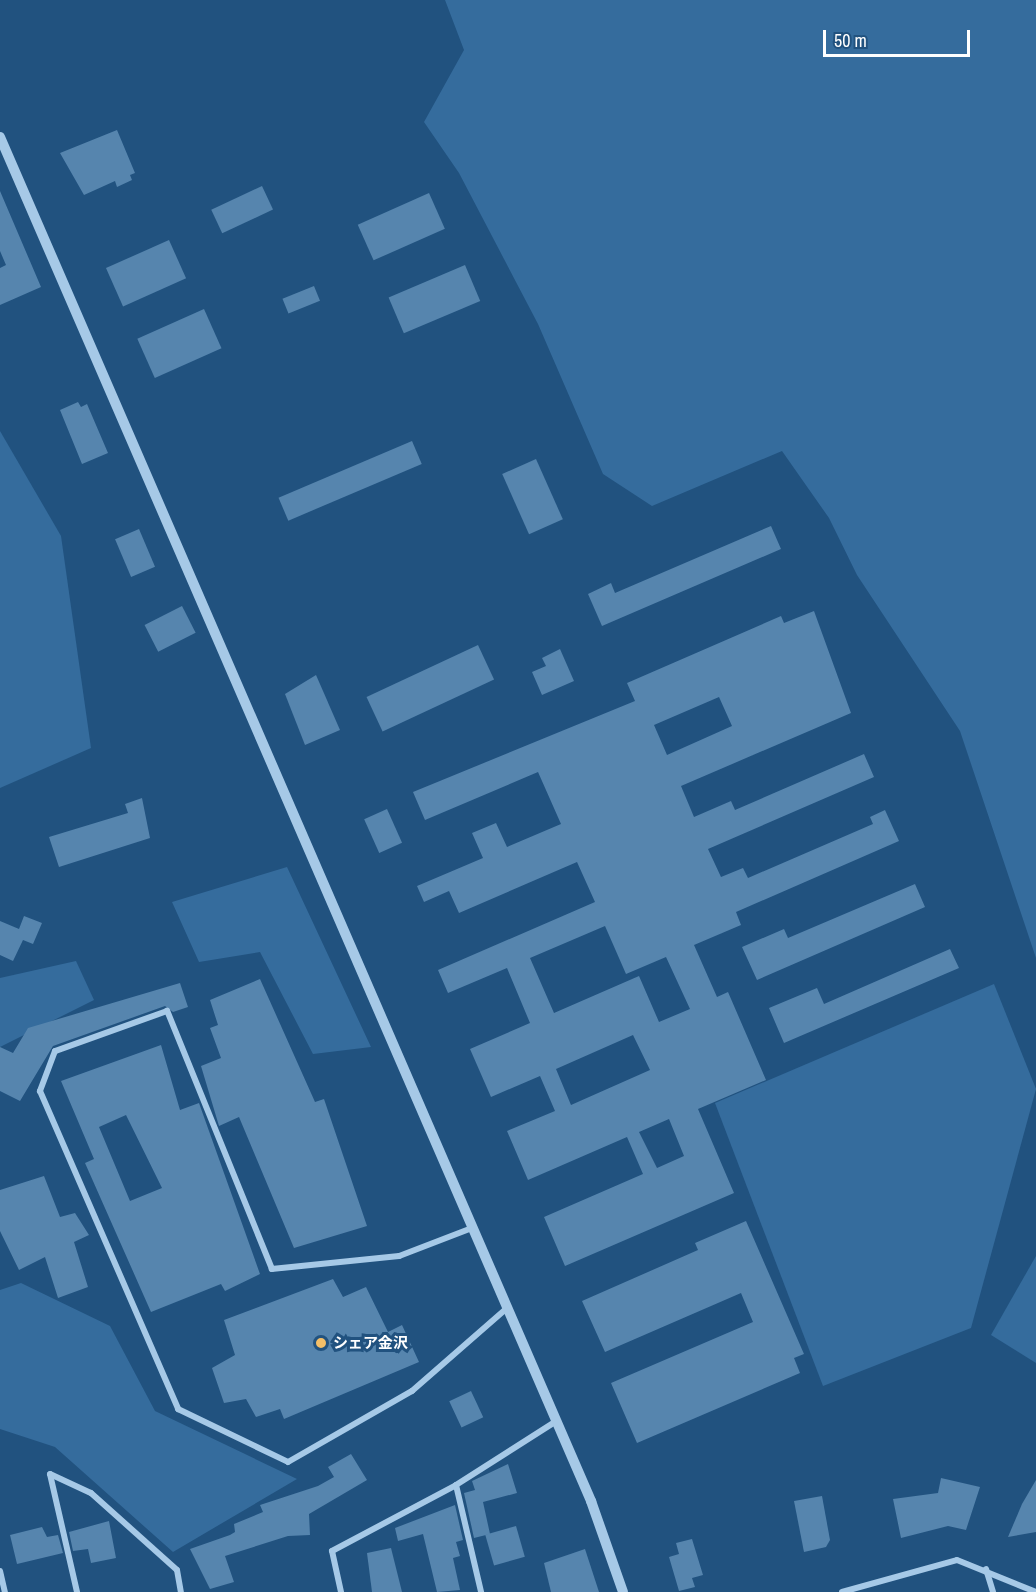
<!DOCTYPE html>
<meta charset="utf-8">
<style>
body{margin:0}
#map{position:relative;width:1036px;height:1592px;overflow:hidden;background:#21527f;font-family:"Archivo Narrow","Noto Sans JP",sans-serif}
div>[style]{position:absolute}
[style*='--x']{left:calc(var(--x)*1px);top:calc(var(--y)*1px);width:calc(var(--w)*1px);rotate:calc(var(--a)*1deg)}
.green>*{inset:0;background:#356c9d}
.building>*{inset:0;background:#5685ae;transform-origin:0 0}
.minor>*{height:6px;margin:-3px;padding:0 3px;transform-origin:3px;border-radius:3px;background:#a6c9e7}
.tertiary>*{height:10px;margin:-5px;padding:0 5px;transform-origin:5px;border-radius:5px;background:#a6c9e7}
.dots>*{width:16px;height:16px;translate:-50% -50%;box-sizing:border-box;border:3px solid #21527f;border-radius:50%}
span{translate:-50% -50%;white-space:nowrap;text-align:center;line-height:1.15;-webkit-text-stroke:6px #21527f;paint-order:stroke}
.poi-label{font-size:15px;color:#fff;font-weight:700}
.left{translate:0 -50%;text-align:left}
.scale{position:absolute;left:823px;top:30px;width:147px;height:27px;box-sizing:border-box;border:3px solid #fff;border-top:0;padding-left:8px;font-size:18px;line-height:21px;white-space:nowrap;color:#fff;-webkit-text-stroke:4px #21527f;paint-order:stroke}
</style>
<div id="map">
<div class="green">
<div style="clip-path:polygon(445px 0,1036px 0,1036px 958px,960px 731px,857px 575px,829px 518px,782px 451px,652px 506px,603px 474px,538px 324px,459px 173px,424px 122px,464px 50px)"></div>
<div style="clip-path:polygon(0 431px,61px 536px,91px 748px,0 788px)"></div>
<div style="clip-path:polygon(287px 867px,371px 1047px,313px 1054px,260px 952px,199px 962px,172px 902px)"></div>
<div style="clip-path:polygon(76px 961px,94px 1000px,0 1047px,0 978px)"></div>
<div style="clip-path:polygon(994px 984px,1036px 1089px,971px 1328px,823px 1386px,715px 1103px)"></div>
<div style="clip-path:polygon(1036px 1256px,1036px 1363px,991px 1335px)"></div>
<div style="clip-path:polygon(21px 1283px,110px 1326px,155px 1411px,297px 1479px,173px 1552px,55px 1447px,0 1429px,0 1290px)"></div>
</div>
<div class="building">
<div style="clip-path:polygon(117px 130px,135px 173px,130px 175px,132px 180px,117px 187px,115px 181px,84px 195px,60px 153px)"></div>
<div style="left:262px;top:186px;width:26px;height:56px;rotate:65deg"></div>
<div style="clip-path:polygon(0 191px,41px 287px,0 305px,0 268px,6px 265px,0 251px)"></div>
<div style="left:429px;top:193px;width:39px;height:78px;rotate:66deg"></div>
<div style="left:169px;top:240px;width:42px;height:69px;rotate:66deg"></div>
<div style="left:465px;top:265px;width:39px;height:83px;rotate:67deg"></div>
<div style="left:314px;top:286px;width:16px;height:34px;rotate:68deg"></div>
<div style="left:204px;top:309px;width:43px;height:73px;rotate:66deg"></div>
<div style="clip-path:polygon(78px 402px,81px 407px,87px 404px,108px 453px,82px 464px,60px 410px)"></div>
<div style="left:412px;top:441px;width:25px;height:145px;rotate:67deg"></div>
<div style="left:536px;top:459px;width:66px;height:37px;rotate:66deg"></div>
<div style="clip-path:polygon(771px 526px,781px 549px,602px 626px,588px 594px,611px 583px,615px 593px)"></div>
<div style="left:139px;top:529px;width:41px;height:26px;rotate:67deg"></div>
<div style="left:182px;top:606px;width:30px;height:42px;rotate:63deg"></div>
<div style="clip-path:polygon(evenodd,814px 611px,851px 713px,681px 786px,694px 817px,731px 801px,735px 810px,864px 754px,874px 777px,708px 849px,721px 877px,743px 868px,748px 878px,873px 824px,870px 817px,885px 810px,899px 841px,736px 912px,741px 925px,694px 945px,717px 997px,728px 992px,766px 1080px,698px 1109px,734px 1193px,565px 1266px,544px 1217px,643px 1174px,627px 1137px,528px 1180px,507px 1131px,555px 1111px,540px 1076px,491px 1097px,470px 1049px,530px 1023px,507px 968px,448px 993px,438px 970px,595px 902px,577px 862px,459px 913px,449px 891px,424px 902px,417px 886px,483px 858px,472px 833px,496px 823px,507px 847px,561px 824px,538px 772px,425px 820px,413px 792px,635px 701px,627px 683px,781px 616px,784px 623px,814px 611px,719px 697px,732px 726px,667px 755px,654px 725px,719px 697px,814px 611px,605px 926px,626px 974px,666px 957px,690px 1009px,659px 1022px,639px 976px,554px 1013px,530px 958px,605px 926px,814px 611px,633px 1035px,650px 1070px,571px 1105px,556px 1069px,633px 1035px,814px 611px,669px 1119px,684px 1156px,657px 1168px,639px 1132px,669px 1119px)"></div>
<div style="left:478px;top:645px;width:38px;height:123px;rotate:65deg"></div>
<div style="clip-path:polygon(560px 649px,574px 681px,542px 695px,532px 672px,546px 666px,542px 658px)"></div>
<div style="clip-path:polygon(316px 675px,340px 730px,305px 745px,285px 694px)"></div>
<div style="clip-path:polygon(142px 798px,150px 838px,59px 867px,49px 837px,128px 813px,125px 804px)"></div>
<div style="left:387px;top:809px;width:37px;height:25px;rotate:66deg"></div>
<div style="clip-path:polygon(915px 884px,925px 907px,757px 980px,742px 947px,784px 929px,788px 938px)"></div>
<div style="clip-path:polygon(24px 916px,42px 923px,33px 944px,23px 940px,13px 961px,0 955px,0 921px,19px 929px)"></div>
<div style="clip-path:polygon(950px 949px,959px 968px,784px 1043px,769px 1008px,817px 988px,824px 1004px)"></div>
<div style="clip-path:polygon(260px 979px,315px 1102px,324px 1099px,367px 1226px,294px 1248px,239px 1117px,219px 1126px,201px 1066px,221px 1058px,210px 1028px,218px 1025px,210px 1000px)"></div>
<div style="clip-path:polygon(180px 983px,188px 1007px,173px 1012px,165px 1006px,53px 1046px,20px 1101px,0 1091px,0 1047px,13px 1053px,28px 1028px)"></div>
<div style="clip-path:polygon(evenodd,161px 1045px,180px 1110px,199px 1103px,260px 1274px,225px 1291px,221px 1284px,151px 1312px,85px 1163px,94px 1159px,61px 1081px,161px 1045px,126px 1115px,162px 1188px,130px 1201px,99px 1127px,126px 1115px)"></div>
<div style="clip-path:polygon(44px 1176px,60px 1217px,75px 1213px,89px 1235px,74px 1242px,88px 1287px,58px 1298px,45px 1257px,19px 1270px,0 1231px,0 1190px)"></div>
<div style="clip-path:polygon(746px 1221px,804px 1354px,794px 1358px,800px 1373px,637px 1443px,611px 1383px,753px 1322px,741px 1293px,605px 1352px,582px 1301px,698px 1250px,695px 1243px)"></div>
<div style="clip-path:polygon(333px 1279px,343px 1297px,366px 1287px,388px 1332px,402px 1325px,419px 1362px,284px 1419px,280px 1409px,256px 1417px,246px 1399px,224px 1403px,212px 1368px,235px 1355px,224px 1320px)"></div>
<div style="left:471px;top:1391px;width:29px;height:24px;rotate:65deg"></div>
<div style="clip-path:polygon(351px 1454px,367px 1480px,309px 1514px,310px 1535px,288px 1536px,225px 1556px,234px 1582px,210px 1589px,190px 1549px,230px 1535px,235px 1532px,234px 1524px,263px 1512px,260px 1505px,318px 1486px,334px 1477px,328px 1467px)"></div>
<div style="clip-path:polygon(508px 1464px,517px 1493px,483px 1502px,490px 1534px,474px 1538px,464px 1493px,475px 1490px,472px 1481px)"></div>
<div style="clip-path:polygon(941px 1478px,980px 1487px,966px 1530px,948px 1526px,901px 1538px,893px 1499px,938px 1493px)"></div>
<div style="clip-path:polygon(1036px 1480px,1036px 1532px,1008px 1537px,1022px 1504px)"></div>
<div style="clip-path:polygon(822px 1496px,830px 1540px,826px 1547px,804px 1552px,794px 1501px)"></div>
<div style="clip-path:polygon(455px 1505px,463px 1540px,456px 1542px,460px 1556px,453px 1558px,460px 1590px,437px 1592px,423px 1534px,398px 1541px,395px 1528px)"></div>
<div style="clip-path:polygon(109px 1521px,116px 1558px,91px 1563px,88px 1549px,73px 1551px,69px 1532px)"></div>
<div style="left:516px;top:1526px;width:32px;height:32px;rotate:74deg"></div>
<div style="clip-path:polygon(42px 1527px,47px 1537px,58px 1535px,63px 1553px,17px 1564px,10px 1535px)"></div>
<div style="clip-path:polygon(692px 1539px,703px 1575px,692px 1578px,695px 1587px,679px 1591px,669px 1557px,679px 1554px,676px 1543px)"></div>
<div style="clip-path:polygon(391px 1548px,402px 1592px,372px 1592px,367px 1553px)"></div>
<div style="clip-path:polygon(585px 1549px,599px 1592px,551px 1592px,544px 1563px)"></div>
</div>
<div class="minor">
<div style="--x:472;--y:1228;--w:78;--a:159"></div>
<div style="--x:399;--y:1256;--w:128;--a:174.2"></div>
<div style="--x:272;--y:1269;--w:279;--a:-112.1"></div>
<div style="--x:167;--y:1011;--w:119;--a:160.3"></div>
<div style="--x:55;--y:1051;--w:43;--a:110.6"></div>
<div style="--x:40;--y:1091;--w:347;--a:66.5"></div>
<div style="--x:178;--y:1409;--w:122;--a:25.7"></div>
<div style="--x:288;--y:1462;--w:143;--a:-29.8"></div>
<div style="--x:412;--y:1391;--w:125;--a:-41.1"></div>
<div style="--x:456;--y:1485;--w:110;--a:76.8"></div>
<div style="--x:986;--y:1569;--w:24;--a:73"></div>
<div style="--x:0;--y:1571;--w:22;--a:77"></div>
<div style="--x:77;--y:1592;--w:121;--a:-102.9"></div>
<div style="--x:50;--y:1474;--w:45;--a:24.9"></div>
<div style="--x:91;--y:1493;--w:115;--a:41.8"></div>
<div style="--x:177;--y:1570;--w:22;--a:80"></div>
<div style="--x:341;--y:1592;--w:42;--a:-102.4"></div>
<div style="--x:332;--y:1551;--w:140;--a:-28"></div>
<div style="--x:456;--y:1485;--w:117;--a:-32.5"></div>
<div style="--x:842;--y:1592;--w:119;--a:-15.5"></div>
<div style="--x:957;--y:1560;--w:85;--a:22.1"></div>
</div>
<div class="tertiary">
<div style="--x:0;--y:137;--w:1487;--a:66.57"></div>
<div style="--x:591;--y:1501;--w:96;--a:70.6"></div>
</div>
<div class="dots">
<div style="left:321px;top:1343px;background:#f3bf68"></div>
</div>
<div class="poi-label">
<span class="left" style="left:333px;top:1343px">シェア金沢</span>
</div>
<div class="scale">50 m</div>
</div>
